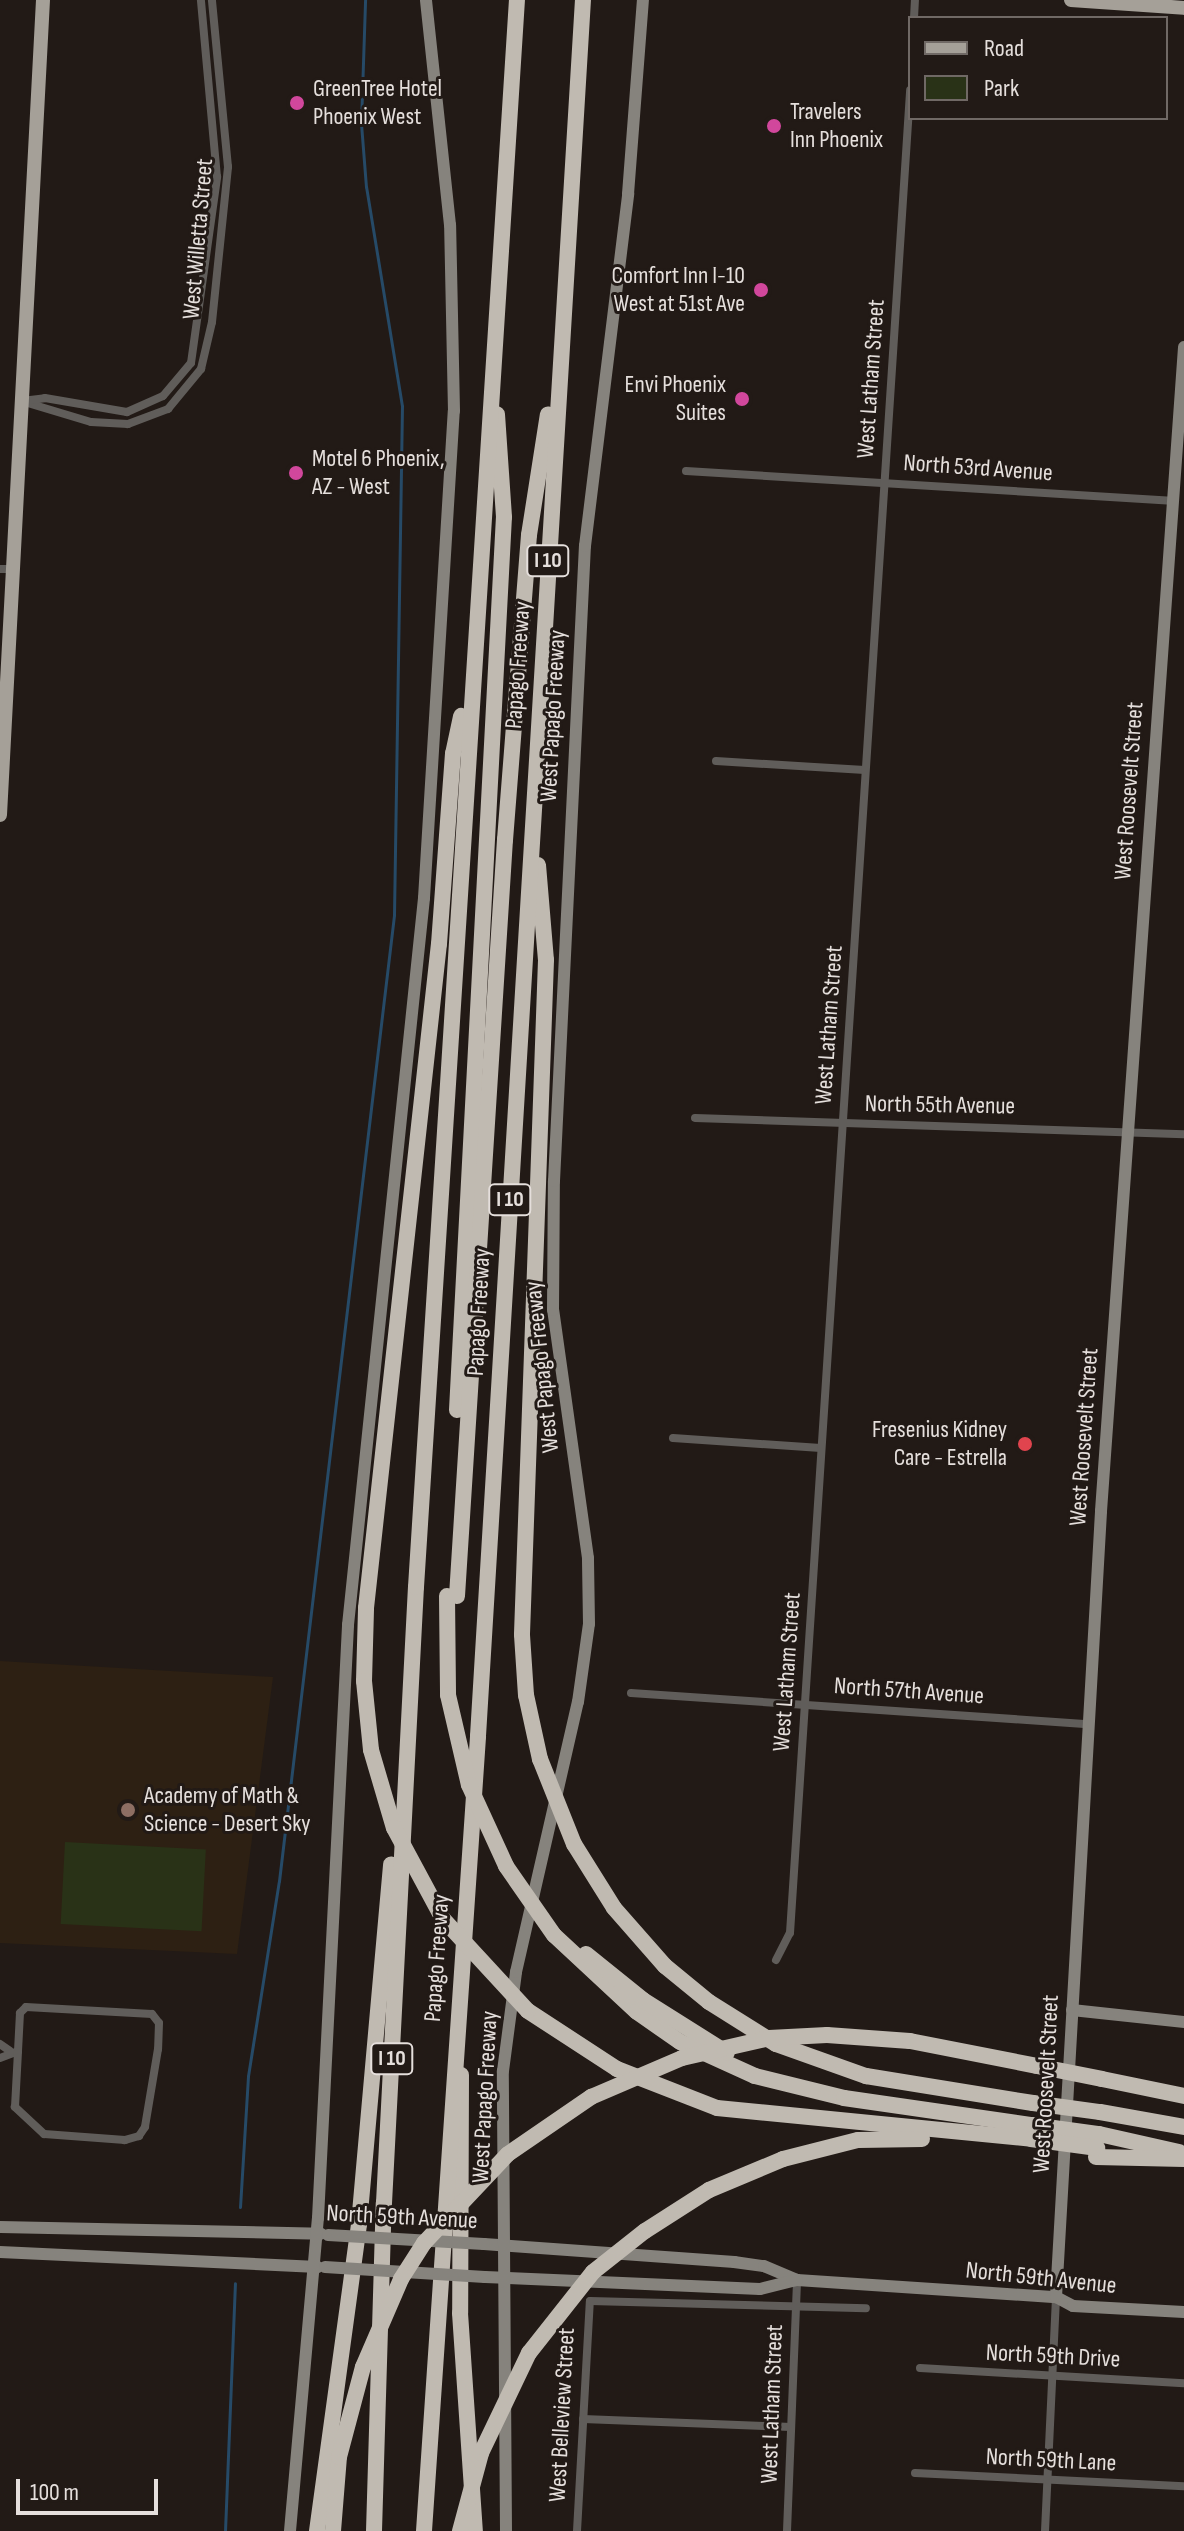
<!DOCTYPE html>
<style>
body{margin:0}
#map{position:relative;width:1184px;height:2531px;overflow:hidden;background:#221a16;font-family:"Sofia Sans Condensed",sans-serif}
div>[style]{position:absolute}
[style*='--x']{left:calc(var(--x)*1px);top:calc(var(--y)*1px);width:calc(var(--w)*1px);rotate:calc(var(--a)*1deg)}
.education>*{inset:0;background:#2d2013}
.green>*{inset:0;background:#293217;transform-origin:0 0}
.stream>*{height:3px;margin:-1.5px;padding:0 1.5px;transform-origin:1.5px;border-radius:1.5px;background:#264a67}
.street>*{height:8px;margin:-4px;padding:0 4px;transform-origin:4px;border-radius:4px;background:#605d5a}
.secondary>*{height:12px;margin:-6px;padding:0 6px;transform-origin:6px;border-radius:6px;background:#86837d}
.primary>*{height:14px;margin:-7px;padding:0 7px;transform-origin:7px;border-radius:7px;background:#a5a098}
.highway>*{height:16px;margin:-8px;padding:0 8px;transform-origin:8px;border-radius:8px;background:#c0bab1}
.secondary-bridge>*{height:12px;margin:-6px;padding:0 6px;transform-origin:6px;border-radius:6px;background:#86837d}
.highway-bridge>*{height:16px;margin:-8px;padding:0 8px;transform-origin:8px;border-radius:8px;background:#c0bab1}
.dots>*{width:22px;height:22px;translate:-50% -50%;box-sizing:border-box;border:4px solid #221a16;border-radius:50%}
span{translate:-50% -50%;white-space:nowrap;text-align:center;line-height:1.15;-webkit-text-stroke:6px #221a16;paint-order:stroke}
.shield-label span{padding:2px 6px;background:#221a16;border:2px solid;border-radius:6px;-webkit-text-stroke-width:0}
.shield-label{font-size:22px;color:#e5dfdc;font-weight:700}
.poi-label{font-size:24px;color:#e5dfdc}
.left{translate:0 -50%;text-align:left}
.right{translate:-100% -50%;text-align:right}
.street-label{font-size:24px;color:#e5dfdc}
.legend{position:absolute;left:908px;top:16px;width:260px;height:104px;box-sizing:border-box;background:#221a16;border:2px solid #706965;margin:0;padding:10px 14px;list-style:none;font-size:24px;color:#e5dfdc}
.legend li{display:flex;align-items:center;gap:16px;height:40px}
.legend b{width:40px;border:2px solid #706965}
.scale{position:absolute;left:16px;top:2479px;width:142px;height:36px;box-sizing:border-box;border:4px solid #e5dfdc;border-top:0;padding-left:10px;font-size:24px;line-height:28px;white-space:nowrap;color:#e5dfdc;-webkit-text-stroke:6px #221a16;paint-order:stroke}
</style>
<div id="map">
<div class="education">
<div style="clip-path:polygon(0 1661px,273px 1677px,237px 1954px,0 1943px)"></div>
</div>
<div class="green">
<div style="left:65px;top:1842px;width:141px;height:82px;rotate:3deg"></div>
</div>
<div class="stream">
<div style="--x:240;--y:2207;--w:131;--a:-86.5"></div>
<div style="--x:248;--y:2076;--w:197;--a:-81"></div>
<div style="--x:279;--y:1881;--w:973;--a:-83.21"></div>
<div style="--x:394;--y:915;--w:509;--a:-89.1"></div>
<div style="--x:402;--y:406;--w:222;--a:-99.3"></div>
<div style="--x:366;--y:187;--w:64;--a:-94.5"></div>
<div style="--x:361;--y:123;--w:123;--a:-88.1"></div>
<div style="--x:225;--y:2531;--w:248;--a:-87.7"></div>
</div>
<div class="street">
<div style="--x:914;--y:18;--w:18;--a:-87"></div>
<div style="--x:21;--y:401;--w:73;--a:16.7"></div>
<div style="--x:91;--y:422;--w:37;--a:3"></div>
<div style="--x:128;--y:424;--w:43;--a:-20.6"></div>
<div style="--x:168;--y:409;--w:52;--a:-50.5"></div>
<div style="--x:201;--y:369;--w:48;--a:-76.8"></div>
<div style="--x:212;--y:322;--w:156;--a:-84.1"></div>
<div style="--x:228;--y:167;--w:168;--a:-95.5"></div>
<div style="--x:22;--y:401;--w:23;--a:-7"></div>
<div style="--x:45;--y:398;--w:83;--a:9.7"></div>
<div style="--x:127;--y:412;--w:39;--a:-24"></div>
<div style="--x:163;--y:396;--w:43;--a:-49.7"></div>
<div style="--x:191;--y:363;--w:188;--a:-82"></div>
<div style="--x:217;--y:177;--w:178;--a:-95.2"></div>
<div style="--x:686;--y:471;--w:486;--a:3.5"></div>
<div style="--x:0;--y:569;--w:13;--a:0"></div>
<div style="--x:716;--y:761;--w:149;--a:3.5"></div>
<div style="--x:695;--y:1118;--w:489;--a:1.9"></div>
<div style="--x:673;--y:1438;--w:148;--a:3.9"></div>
<div style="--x:631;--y:1693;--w:458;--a:3.9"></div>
<div style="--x:776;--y:1960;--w:30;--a:-63"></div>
<div style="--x:790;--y:1933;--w:1847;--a:-86.27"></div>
<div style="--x:0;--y:2044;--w:12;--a:35"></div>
<div style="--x:0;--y:2058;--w:19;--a:-21"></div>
<div style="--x:18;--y:2051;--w:38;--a:-87"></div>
<div style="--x:20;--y:2013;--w:8;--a:-45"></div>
<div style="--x:26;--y:2007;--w:126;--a:3.2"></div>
<div style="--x:152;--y:2014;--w:11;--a:52"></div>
<div style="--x:159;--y:2023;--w:26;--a:92"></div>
<div style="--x:158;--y:2049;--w:79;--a:99.5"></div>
<div style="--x:145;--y:2127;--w:11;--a:124"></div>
<div style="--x:139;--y:2136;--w:15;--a:164"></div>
<div style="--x:125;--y:2140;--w:81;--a:-175.8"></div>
<div style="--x:44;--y:2134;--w:40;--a:-137"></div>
<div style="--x:15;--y:2107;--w:56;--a:-86.9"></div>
<div style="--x:920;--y:2368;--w:264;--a:3.3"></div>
<div style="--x:583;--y:2419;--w:208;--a:2.2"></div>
<div style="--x:915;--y:2473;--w:269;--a:2.8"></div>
<div style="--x:577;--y:2531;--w:230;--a:-86.8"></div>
<div style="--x:590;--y:2301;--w:276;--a:1.5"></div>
<div style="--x:787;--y:2531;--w:251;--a:-87.7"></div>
<div style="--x:1045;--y:2531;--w:234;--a:-87.3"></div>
</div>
<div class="secondary">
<div style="--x:1072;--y:2010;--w:113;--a:6.1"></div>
<div style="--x:0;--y:2227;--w:321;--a:1.2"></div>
<div style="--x:484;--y:2244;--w:251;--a:4.1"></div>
<div style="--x:734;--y:2262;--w:30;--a:8"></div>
<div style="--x:764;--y:2266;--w:36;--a:23"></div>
<div style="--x:797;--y:2280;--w:260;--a:3.8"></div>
<div style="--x:1056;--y:2297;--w:19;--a:28"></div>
<div style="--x:1073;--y:2306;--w:111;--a:3.1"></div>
<div style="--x:0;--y:2252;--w:318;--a:2.7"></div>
<div style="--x:485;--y:2277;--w:275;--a:2.5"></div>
<div style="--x:760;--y:2289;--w:38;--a:-14"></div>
<div style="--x:1056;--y:2297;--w:787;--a:-86.72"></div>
<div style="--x:1101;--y:1511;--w:1167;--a:-85.92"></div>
<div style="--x:290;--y:2531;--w:314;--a:-84.9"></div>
<div style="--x:318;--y:2218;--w:594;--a:-87.1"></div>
<div style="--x:348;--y:1625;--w:731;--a:-84.03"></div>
<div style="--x:424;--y:898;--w:488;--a:-86.5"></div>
<div style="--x:454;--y:411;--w:186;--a:-91.2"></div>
<div style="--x:450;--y:225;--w:226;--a:-96.1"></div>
<div style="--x:506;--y:2531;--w:460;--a:-90.4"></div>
<div style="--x:503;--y:2071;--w:100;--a:-82.5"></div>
<div style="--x:516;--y:1972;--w:277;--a:-77.1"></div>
<div style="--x:578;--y:1702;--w:79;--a:-82"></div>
<div style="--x:589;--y:1624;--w:66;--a:-90.9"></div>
<div style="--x:588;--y:1558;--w:250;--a:-98"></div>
<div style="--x:553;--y:1310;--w:129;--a:-89.6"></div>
<div style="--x:554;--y:1181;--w:636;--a:-87.21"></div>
<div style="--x:585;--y:546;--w:355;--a:-83"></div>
<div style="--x:628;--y:194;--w:195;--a:-85.6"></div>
</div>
<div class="primary">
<div style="--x:1071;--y:0;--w:113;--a:4"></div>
<div style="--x:0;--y:815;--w:816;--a:-86.98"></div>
</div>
<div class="highway">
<div style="--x:538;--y:865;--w:95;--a:85.2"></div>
<div style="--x:546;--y:960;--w:675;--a:92.04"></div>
<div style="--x:522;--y:1635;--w:60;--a:86.2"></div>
<div style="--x:526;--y:1695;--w:66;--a:77.7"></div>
<div style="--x:457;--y:1410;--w:894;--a:-86.99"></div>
<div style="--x:504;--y:517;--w:103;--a:-93.9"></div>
<div style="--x:457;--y:1596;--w:758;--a:-86.37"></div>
<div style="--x:505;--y:840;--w:306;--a:-85.5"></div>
<div style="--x:529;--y:535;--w:122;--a:-81.1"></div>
<div style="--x:364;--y:1681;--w:73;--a:-88.4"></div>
<div style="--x:366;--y:1608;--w:668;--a:-83.73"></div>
<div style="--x:439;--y:944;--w:191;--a:-85.8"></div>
<div style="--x:453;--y:754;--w:39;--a:-78"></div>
<div style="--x:574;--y:1844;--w:75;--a:58"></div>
<div style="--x:614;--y:1908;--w:77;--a:48.7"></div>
<div style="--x:665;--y:1966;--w:57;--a:39.3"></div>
<div style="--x:709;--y:2002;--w:79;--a:32.1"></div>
<div style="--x:776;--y:2044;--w:96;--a:19.6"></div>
<div style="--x:866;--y:2076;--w:169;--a:9.2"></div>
<div style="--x:554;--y:1935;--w:113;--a:42.9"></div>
<div style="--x:637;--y:2012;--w:52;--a:34.9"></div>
<div style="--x:680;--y:2042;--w:82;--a:24.4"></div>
<div style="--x:755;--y:2076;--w:92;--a:13.9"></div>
<div style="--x:844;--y:2098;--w:190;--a:8.2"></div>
<div style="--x:586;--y:1954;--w:73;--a:38.9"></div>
<div style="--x:643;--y:2000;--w:99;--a:32.2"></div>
<div style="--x:528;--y:2011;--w:106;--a:33.1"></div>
<div style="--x:617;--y:2069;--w:107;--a:21.3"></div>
<div style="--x:717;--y:2108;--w:316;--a:5.6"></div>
<div style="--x:827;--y:2035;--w:83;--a:4.1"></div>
<div style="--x:910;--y:2041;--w:129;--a:11.1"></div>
<div style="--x:461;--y:2075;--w:238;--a:90.2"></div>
<div style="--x:460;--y:2313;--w:219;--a:86.1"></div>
<div style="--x:1102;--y:2079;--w:84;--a:11.7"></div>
<div style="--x:1100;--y:2112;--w:85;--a:10.1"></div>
<div style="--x:1099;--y:2134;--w:82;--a:12.7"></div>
<div style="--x:1096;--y:2157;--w:88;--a:1.3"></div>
<div style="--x:645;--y:2231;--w:76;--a:-32.6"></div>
<div style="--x:709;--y:2190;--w:80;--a:-22.7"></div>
<div style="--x:783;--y:2159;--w:77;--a:-14.2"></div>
<div style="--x:858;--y:2140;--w:64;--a:-0.9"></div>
<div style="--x:317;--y:2531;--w:310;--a:-82.2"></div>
<div style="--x:359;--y:2224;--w:361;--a:-84.9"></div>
<div style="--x:333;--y:2531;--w:74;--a:-85.4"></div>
<div style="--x:374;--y:2531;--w:328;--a:-88.3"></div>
<div style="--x:384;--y:2203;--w:617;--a:-87.03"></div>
<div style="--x:416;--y:1587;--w:1590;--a:-86.36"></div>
<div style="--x:424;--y:2531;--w:797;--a:-86.11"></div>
<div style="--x:478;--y:1736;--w:1739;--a:-86.54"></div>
</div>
<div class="secondary-bridge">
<div style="--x:328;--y:2235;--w:156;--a:3.3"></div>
<div style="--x:325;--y:2267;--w:160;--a:3.6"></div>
</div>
<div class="highway-bridge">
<div style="--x:447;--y:1596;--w:99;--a:89.4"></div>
<div style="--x:448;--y:1695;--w:92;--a:76.9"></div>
<div style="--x:469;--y:1785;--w:89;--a:65.4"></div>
<div style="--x:506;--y:1866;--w:84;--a:55.2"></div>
<div style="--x:364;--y:1681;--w:69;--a:84.2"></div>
<div style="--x:371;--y:1750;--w:81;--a:73.6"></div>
<div style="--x:394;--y:1828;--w:103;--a:61.7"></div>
<div style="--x:443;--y:1919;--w:125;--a:47.3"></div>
<div style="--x:540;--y:1759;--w:92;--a:68.2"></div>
<div style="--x:1037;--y:2066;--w:66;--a:11.3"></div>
<div style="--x:1033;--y:2103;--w:68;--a:7.7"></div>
<div style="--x:1032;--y:2125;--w:68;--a:7.7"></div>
<div style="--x:1031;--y:2139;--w:67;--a:7.8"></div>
<div style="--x:339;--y:2457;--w:93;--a:-75.1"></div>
<div style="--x:363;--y:2367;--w:96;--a:-66.6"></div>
<div style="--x:401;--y:2279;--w:43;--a:-57.4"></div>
<div style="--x:424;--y:2243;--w:122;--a:-46.7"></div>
<div style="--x:508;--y:2154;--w:101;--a:-34.5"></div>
<div style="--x:591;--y:2097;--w:99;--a:-23.2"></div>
<div style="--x:682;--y:2058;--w:89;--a:-12.9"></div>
<div style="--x:769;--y:2038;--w:58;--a:-3"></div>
<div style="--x:460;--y:2531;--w:81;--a:-74.9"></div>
<div style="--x:481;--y:2453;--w:111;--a:-64.4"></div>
<div style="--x:529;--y:2353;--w:103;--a:-51.7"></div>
<div style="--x:593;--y:2272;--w:66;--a:-38.3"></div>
</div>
<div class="dots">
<div style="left:297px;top:103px;background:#d1479c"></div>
<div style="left:774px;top:126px;background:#d1479c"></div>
<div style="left:761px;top:290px;background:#d1479c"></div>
<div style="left:742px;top:399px;background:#d1479c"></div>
<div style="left:296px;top:473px;background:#d1479c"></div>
<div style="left:1025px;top:1444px;background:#e0444e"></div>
<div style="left:128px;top:1810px;background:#8d6e63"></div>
</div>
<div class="shield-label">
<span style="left:548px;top:561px">I 10</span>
<span style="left:510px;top:1200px">I 10</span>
<span style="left:392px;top:2059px">I 10</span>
</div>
<div class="poi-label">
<span class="left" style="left:313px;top:103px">GreenTree Hotel<br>Phoenix West</span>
<span class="left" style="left:790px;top:126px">Travelers<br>Inn Phoenix</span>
<span class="right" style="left:745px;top:290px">Comfort Inn I-10<br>West at 51st Ave</span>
<span class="right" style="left:726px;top:399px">Envi Phoenix<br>Suites</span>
<span class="left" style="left:312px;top:473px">Motel 6 Phoenix,<br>AZ - West</span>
<span class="right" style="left:1007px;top:1444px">Fresenius Kidney<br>Care - Estrella</span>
<span class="left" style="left:144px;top:1810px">Academy of Math &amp;<br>Science - Desert Sky</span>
</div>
<div class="street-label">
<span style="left:198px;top:239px;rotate:-85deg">West Willetta Street</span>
<span style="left:871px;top:379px;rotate:-86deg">West Latham Street</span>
<span style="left:978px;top:468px;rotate:4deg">North 53rd Avenue</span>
<span style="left:518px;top:665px;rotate:-86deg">Papago Freeway</span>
<span style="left:553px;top:716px;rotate:-87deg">West Papago Freeway</span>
<span style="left:1129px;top:791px;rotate:-86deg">West Roosevelt Street</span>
<span style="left:829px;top:1025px;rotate:-86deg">West Latham Street</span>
<span style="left:940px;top:1105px;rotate:1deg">North 55th Avenue</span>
<span style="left:479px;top:1312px;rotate:-87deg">Papago Freeway</span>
<span style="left:542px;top:1367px;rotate:-96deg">West Papago Freeway</span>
<span style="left:1084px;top:1437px;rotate:-86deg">West Roosevelt Street</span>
<span style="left:787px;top:1672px;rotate:-86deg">West Latham Street</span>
<span style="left:909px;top:1691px;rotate:4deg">North 57th Avenue</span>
<span style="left:437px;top:1958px;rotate:-86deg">Papago Freeway</span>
<span style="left:1046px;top:2084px;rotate:-87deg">West Roosevelt Street</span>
<span style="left:485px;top:2097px;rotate:-87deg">West Papago Freeway</span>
<span style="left:402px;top:2217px;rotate:3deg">North 59th Avenue</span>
<span style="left:1041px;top:2278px;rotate:6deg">North 59th Avenue</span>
<span style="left:1053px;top:2356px;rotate:3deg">North 59th Drive</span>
<span style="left:772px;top:2404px;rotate:-88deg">West Latham Street</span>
<span style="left:562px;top:2415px;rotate:-87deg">West Belleview Street</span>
<span style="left:1051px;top:2460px;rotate:3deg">North 59th Lane</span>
</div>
<ul class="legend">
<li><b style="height:10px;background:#a5a098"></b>Road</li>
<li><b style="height:22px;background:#293217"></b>Park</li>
</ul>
<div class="scale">100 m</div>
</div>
